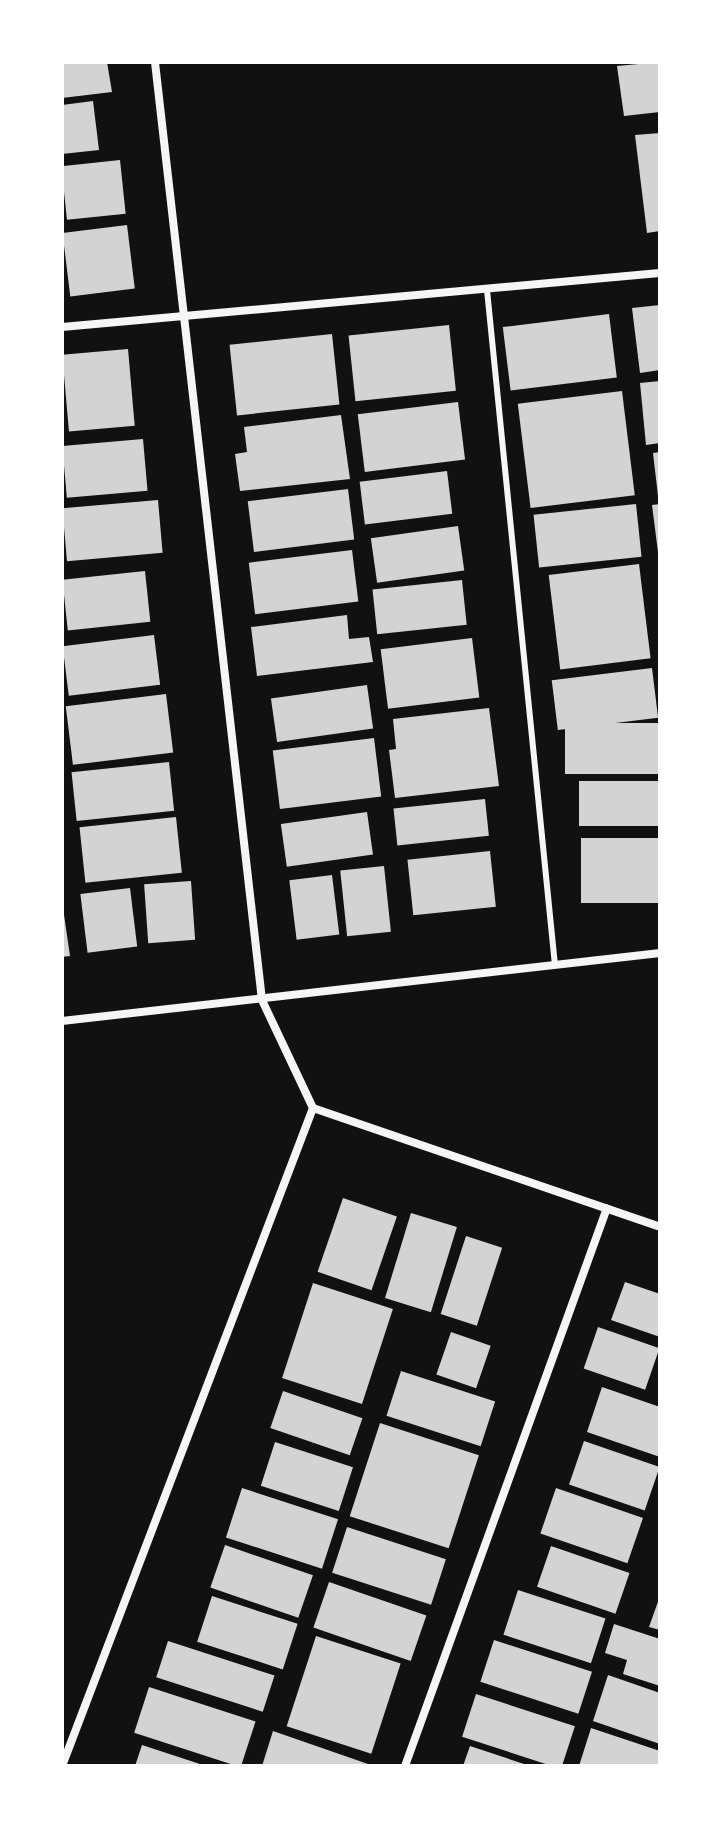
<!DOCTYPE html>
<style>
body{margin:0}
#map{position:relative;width:722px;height:1828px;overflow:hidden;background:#111;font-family:Helvetica,sans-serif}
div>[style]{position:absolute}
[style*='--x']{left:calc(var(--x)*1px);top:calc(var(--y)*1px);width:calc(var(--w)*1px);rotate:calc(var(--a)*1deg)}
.building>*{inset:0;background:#d3d3d3;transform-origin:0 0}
.service>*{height:6px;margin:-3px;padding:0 3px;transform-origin:3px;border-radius:3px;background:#f5f5f5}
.minor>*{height:8px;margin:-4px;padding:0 4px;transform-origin:4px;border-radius:4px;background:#f5f5f5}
span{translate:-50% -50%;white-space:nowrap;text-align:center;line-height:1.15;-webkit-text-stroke:6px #fff;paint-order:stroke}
.frame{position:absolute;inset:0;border:64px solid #fff;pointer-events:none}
</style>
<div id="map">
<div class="building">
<div style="clip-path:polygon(62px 62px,107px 62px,112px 92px,62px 98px)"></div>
<div style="clip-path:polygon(660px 62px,660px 112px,624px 116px,617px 66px)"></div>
<div style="clip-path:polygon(93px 101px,99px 150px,62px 154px,62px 105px)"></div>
<div style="clip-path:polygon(660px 133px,660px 231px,647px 233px,635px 135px)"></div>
<div style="left:120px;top:160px;width:54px;height:59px;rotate:84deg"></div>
<div style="left:127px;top:225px;width:64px;height:65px;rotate:83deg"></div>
<div style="clip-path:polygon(660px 305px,660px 370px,640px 373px,632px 308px)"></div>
<div style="left:609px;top:314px;width:64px;height:107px;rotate:83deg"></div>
<div style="left:449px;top:325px;width:66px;height:101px;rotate:84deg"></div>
<div style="left:332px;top:334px;width:71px;height:103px;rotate:84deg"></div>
<div style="left:128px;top:349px;width:77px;height:66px;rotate:85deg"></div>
<div style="clip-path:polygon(660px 381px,660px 443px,646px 445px,640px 383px)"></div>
<div style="left:622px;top:391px;width:105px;height:105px;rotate:83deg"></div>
<div style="left:458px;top:402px;width:58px;height:101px;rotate:83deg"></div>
<div style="clip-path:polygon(341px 415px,350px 479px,240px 491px,235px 454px,247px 452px,244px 427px)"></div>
<div style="left:143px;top:439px;width:52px;height:81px;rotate:85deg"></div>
<div style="clip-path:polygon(660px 452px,660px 496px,658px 496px,653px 453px)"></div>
<div style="left:447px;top:471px;width:43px;height:88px;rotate:83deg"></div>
<div style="left:348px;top:489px;width:51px;height:101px;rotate:83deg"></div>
<div style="left:158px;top:500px;width:53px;height:96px;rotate:85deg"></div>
<div style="left:636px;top:504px;width:53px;height:103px;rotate:84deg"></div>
<div style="clip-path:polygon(660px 504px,660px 552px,658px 552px,652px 505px)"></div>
<div style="left:458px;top:526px;width:45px;height:88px;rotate:82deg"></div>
<div style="left:352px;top:550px;width:52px;height:104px;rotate:83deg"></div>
<div style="left:639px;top:564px;width:95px;height:91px;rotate:83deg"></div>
<div style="left:145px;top:571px;width:51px;height:83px;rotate:84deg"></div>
<div style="left:462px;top:580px;width:45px;height:90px;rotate:84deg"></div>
<div style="clip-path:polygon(347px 615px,349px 639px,369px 637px,373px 662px,257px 676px,251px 627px)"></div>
<div style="left:154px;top:635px;width:50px;height:92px;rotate:83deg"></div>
<div style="left:472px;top:638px;width:60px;height:92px;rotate:83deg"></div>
<div style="left:652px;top:668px;width:50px;height:101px;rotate:83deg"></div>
<div style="left:367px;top:685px;width:44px;height:97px;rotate:82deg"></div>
<div style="left:166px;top:694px;width:59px;height:101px;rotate:83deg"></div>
<div style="clip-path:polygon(489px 708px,499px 786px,395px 798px,389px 750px,396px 749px,393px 719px)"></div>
<div style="left:660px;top:723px;width:51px;height:95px;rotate:90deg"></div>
<div style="left:374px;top:738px;width:59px;height:102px;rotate:83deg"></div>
<div style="left:169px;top:762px;width:49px;height:98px;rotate:84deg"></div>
<div style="left:660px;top:781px;width:45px;height:81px;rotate:90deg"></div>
<div style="left:485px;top:799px;width:37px;height:92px;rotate:84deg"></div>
<div style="left:367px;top:812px;width:43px;height:87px;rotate:82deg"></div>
<div style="left:176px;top:817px;width:56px;height:97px;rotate:84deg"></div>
<div style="left:660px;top:838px;width:65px;height:79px;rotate:90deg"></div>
<div style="left:490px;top:851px;width:56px;height:83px;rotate:84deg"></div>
<div style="left:384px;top:866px;width:66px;height:44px;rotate:84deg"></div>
<div style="left:332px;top:875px;width:60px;height:43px;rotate:83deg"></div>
<div style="left:191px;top:881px;width:59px;height:47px;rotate:86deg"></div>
<div style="left:130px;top:888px;width:59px;height:50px;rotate:83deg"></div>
<div style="clip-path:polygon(62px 901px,70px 956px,62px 957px)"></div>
<div style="left:343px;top:1198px;width:57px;height:78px;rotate:19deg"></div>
<div style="left:411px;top:1213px;width:48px;height:89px;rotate:17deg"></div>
<div style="left:466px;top:1236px;width:38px;height:82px;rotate:18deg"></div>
<div style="clip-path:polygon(625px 1282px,660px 1294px,660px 1337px,611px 1320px)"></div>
<div style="left:313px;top:1283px;width:84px;height:100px;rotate:18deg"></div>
<div style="left:598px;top:1327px;width:65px;height:44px;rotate:19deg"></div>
<div style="left:451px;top:1332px;width:42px;height:45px;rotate:19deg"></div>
<div style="left:401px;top:1371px;width:99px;height:47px;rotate:18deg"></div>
<div style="clip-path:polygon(602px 1387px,660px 1407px,660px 1457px,587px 1432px)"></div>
<div style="left:283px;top:1391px;width:84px;height:39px;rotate:19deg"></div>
<div style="left:380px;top:1423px;width:104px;height:98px;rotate:18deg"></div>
<div style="left:584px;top:1441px;width:80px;height:46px;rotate:19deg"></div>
<div style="left:275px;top:1442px;width:82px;height:46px;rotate:18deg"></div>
<div style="left:242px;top:1488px;width:101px;height:52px;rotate:18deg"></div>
<div style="left:556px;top:1488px;width:92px;height:48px;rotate:19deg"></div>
<div style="left:347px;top:1527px;width:104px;height:48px;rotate:18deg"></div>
<div style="left:225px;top:1545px;width:93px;height:45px;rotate:19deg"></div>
<div style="left:551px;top:1546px;width:83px;height:43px;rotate:19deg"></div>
<div style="left:329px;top:1582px;width:103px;height:48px;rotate:19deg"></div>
<div style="left:518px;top:1590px;width:92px;height:47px;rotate:18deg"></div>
<div style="left:212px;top:1596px;width:90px;height:48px;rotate:18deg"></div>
<div style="clip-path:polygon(660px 1596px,660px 1630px,649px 1627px)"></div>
<div style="clip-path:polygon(614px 1624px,660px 1639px,660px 1686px,623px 1674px,627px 1660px,605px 1653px)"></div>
<div style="left:316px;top:1636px;width:89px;height:95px;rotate:18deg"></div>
<div style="left:494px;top:1640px;width:103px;height:44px;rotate:18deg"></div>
<div style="left:168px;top:1641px;width:112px;height:38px;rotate:18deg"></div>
<div style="clip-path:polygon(608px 1675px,660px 1693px,660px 1744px,593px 1721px)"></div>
<div style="left:149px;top:1687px;width:112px;height:48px;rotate:18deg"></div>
<div style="left:476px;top:1694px;width:104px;height:45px;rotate:18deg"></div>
<div style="clip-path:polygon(591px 1728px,660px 1751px,660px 1766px,579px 1766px)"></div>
<div style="clip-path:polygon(273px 1731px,368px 1764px,367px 1766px,262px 1766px)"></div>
<div style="clip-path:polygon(142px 1745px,203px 1765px,202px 1766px,135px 1766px)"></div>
<div style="clip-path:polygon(470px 1746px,527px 1765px,527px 1766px,463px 1766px)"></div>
</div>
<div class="service">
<div style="--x:487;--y:290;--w:678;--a:84.25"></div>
</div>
<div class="minor">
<div style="--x:62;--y:327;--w:600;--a:-5.16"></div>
<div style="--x:62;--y:1021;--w:602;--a:-6.49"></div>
<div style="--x:313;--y:1108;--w:367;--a:18.9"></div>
<div style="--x:62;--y:1766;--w:704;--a:-69.12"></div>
<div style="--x:313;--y:1108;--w:119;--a:-115.3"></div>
<div style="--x:262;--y:1000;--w:944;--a:-96.51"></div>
<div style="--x:405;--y:1766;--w:593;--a:-70.1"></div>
</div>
<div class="frame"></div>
</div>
